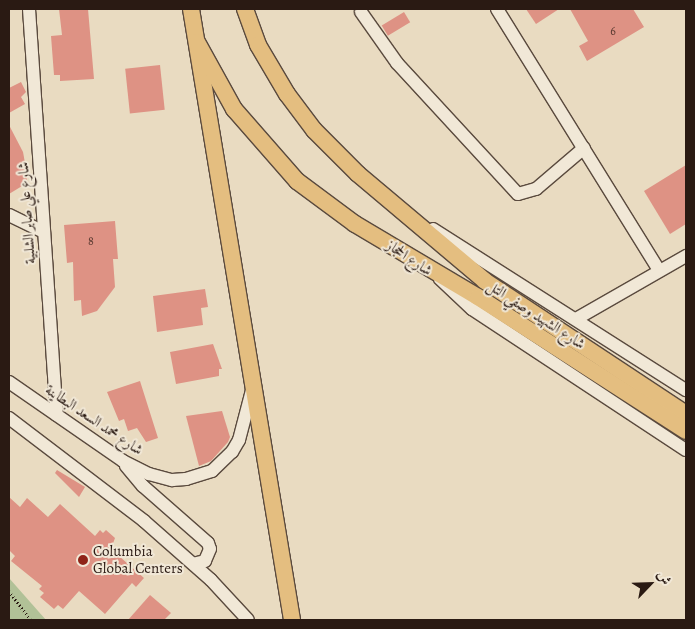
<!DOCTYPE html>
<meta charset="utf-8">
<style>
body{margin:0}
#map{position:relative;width:695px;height:629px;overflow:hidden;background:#e9dbc1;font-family:Alegreya,Amiri,serif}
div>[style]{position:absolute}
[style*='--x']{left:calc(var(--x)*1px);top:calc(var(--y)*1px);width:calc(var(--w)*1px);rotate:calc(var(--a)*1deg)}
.green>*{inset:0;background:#b1c197}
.building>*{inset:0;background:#de9284;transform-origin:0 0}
.path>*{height:2.5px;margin-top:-1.25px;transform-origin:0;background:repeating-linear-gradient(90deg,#2a1a13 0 1px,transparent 0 3.5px)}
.roads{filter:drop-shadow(1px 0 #5a4a3e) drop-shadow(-1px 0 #5a4a3e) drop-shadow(0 1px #5a4a3e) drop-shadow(0 -1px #5a4a3e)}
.minor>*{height:12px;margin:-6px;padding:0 6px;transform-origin:6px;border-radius:6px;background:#f1e8d7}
.major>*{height:16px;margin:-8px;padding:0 8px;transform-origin:8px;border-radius:8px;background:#e4be80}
.dots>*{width:14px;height:14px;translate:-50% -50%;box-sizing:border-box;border:2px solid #f1e8d7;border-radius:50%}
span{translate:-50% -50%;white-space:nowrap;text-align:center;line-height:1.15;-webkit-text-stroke:4px #f1e8d7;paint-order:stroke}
.number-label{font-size:12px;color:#57382f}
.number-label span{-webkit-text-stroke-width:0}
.street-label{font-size:15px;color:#2a1a13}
.poi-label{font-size:15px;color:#2a1a13}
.left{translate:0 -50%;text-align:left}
.frame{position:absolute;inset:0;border:10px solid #2a1a13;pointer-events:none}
.north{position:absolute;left:625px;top:559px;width:50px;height:50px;-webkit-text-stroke:4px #f1e8d7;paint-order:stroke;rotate:66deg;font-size:14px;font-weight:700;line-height:20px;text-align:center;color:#2a1a13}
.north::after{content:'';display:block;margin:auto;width:18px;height:22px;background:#2a1a13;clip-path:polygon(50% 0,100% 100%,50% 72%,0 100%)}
</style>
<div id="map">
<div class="green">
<div style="clip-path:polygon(9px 578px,46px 620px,9px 620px)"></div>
</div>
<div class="building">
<div style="clip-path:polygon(59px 9px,88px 9px,94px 79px,60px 81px,60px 75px,54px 75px,51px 36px,62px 35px)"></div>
<div style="clip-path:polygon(526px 9px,559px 9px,536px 24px)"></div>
<div style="clip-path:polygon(570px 9px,633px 9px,644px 27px,587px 61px,579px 46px,588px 41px)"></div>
<div style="left:404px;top:12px;width:12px;height:26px;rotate:59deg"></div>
<div style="left:160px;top:65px;width:45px;height:35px;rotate:84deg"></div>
<div style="clip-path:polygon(21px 82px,26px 92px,21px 97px,25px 104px,9px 113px,9px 88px)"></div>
<div style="clip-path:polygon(9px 125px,23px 152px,27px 174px,27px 183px,9px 194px)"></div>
<div style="clip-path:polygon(686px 165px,686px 224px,670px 234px,644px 191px)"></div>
<div style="clip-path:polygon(115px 221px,118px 259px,113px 259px,115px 287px,97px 311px,82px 316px,81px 300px,74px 301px,73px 262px,67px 263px,64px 225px)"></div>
<div style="clip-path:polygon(205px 289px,208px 307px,201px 308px,203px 325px,157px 332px,153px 296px)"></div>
<div style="clip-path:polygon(213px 344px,222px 369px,219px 369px,219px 376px,176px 384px,170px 352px)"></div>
<div style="clip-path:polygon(140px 381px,158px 438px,146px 442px,137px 428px,128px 431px,124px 419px,119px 421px,107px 392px)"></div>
<div style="clip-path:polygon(222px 411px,230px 437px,228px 442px,211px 461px,199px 466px,186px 416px)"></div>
<div style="clip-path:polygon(57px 470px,85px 487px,79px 497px,55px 473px)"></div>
<div style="clip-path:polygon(9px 497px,20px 507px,27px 498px,48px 517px,60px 504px,95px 536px,100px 530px,103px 533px,106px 530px,115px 538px,111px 549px,144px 578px,136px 587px,132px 583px,105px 614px,79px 591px,63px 609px,58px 605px,54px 609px,40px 597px,44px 593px,39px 589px,42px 586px,11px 561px,15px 556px,9px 550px)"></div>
<div style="clip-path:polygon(150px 595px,171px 613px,164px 620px,128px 620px)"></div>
</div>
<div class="path">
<div style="--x:9;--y:591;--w:36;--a:53"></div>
</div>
<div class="roads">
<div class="minor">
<div style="--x:29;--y:9;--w:407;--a:86.1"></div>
<div style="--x:497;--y:9;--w:307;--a:58.2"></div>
<div style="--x:361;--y:12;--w:62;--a:54.8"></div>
<div style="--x:397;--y:63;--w:178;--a:47.3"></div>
<div style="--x:518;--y:194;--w:19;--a:-16"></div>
<div style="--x:536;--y:189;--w:63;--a:-40.5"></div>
<div style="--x:9;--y:215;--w:39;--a:26"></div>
<div style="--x:433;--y:229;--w:300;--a:32.5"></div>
<div style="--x:440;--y:279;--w:44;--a:43.2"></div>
<div style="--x:472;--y:309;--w:256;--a:33.4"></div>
<div style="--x:576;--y:319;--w:127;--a:-29.8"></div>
<div style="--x:9;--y:382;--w:139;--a:34.7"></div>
<div style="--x:123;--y:461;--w:29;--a:27"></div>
<div style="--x:149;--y:474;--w:24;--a:15"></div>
<div style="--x:172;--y:480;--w:14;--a:-4"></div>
<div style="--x:186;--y:479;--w:27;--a:-17"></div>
<div style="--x:212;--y:471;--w:28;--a:-44"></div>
<div style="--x:232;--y:452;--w:14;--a:-60"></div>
<div style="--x:239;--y:440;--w:52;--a:-75.4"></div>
<div style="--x:9;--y:418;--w:170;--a:37.3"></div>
<div style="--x:144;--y:521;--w:89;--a:41.4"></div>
<div style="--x:211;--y:580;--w:54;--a:47.2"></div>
<div style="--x:126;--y:466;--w:26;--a:50"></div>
<div style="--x:143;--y:486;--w:86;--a:41.2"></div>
<div style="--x:208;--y:543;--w:6;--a:72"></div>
<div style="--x:210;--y:549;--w:13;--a:113"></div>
<div style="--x:205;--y:561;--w:12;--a:166"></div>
</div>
<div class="major">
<div style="--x:191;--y:9;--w:619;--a:80.61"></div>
<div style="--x:245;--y:9;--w:38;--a:70"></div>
<div style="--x:258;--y:45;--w:57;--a:59.4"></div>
<div style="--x:287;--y:94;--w:45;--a:53.1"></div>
<div style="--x:314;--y:130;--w:62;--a:45"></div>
<div style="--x:358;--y:174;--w:166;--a:40.1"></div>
<div style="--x:485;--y:281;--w:241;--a:33.5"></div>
<div style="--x:197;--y:42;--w:77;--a:61.1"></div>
<div style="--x:234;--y:109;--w:96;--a:48.8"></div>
<div style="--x:297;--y:181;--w:72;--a:36.6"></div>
<div style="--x:355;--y:224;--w:143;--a:30.7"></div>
<div style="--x:478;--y:297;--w:247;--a:32.8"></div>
</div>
</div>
<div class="dots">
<div style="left:83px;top:560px;background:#8f2418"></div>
</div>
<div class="number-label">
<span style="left:613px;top:32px">6</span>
<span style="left:91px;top:242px">8</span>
</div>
<div class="street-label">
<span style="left:27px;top:213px;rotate:-94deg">شارع علي صابر الشلبية</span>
<span style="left:409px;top:258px;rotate:34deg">شارع الحجاز</span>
<span style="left:536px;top:315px;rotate:33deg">شارع الشهيد وصفي التل</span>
<span style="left:94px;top:420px;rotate:34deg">شارع محمد السعد البطاينة</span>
</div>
<div class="poi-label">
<span class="left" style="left:93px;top:560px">Columbia<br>Global Centers</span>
</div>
<div class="frame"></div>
<div class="north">ش</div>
</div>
